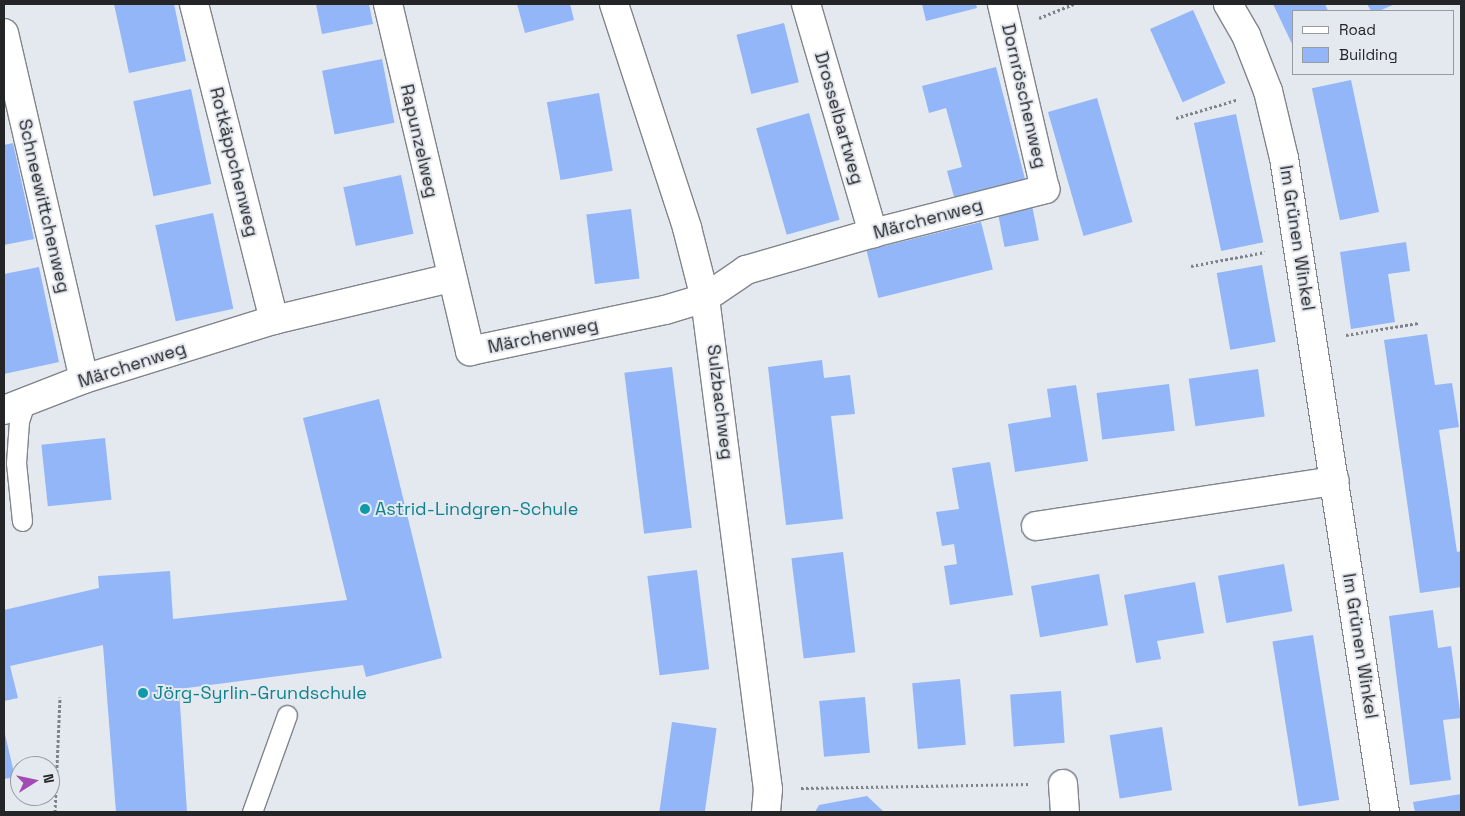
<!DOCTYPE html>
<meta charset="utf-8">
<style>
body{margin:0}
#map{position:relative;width:1465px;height:816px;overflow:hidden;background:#e4e8ef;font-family:"Space Grotesk",sans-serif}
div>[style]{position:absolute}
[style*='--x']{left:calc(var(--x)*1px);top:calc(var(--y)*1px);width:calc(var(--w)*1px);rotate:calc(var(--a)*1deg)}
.building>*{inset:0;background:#92b6f7;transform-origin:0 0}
.path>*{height:3px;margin-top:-1.5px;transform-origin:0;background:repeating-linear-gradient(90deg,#7f8286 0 2.5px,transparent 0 5px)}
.roads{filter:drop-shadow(1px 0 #81858b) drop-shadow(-1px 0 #81858b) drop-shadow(0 1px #81858b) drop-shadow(0 -1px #81858b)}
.lane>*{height:19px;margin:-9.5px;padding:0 9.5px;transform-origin:9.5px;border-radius:9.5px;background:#fff}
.street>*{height:28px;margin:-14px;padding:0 14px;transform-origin:14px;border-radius:14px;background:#fff}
.dots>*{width:14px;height:14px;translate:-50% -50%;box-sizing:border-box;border:2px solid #e4e8ef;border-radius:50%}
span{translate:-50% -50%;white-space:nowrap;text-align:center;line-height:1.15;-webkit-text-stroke:4px #e4e8ef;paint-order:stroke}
.street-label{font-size:18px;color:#232527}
.culture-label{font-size:18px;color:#0d838f}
.left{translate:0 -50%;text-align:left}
.frame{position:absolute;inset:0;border:5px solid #232527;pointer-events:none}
.legend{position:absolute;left:1292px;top:10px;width:162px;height:65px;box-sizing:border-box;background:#e4e8ef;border:1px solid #979a9f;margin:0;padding:6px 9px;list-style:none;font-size:15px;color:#232527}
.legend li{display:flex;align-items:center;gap:10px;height:25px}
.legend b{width:25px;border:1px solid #979a9f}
.north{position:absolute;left:10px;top:756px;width:50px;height:50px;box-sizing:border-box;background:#e4e8ef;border:1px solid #979a9f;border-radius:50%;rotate:80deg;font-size:14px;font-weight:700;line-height:20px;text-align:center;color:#232527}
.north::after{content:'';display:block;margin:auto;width:18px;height:22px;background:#a34ab5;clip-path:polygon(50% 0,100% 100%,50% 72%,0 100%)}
</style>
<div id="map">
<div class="building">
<div style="clip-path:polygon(114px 4px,174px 4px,186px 61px,129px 73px)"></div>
<div style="clip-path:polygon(316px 4px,369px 4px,373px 24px,322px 34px)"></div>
<div style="clip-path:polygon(517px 4px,570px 4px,574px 20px,525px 33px)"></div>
<div style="clip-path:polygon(922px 4px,976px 4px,977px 8px,926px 21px)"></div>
<div style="clip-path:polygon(1273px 4px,1325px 4px,1328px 11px,1294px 11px,1294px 48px)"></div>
<div style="clip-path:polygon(1367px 4px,1395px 4px,1379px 11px,1371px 11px)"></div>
<div style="left:1193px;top:10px;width:80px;height:47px;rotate:66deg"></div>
<div style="left:784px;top:23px;width:61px;height:49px;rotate:76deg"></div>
<div style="left:382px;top:59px;width:65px;height:61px;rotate:79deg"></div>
<div style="clip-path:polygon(996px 67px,1025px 179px,954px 197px,947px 171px,962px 167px,946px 108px,929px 113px,922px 86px)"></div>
<div style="left:1351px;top:80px;width:135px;height:40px;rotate:78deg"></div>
<div style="left:191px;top:89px;width:97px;height:59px;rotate:78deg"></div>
<div style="left:599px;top:93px;width:79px;height:53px;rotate:80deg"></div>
<div style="left:1097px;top:98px;width:129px;height:51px;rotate:74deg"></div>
<div style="left:809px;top:113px;width:111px;height:55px;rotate:74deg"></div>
<div style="left:1236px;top:114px;width:131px;height:43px;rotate:78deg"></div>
<div style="clip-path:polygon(13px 143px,34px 239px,4px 245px,4px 145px)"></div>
<div style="left:401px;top:175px;width:60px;height:59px;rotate:78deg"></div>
<div style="left:1032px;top:205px;width:36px;height:35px;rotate:79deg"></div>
<div style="left:631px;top:209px;width:70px;height:45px;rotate:83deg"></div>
<div style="left:213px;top:213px;width:98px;height:59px;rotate:78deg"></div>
<div style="left:981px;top:222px;width:49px;height:118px;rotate:76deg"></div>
<div style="clip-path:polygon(1406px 242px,1410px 271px,1388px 274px,1395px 322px,1351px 329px,1340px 252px)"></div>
<div style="left:1262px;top:265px;width:78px;height:46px;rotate:80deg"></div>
<div style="clip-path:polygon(39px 267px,59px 362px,4px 374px,4px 274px)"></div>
<div style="clip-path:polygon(1427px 334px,1435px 385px,1452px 383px,1459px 427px,1439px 430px,1457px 552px,1461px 551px,1461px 587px,1420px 593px,1384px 340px)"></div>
<div style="clip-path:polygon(822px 360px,824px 378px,850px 375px,855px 414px,831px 416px,843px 519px,786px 525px,768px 367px)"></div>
<div style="left:672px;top:367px;width:162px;height:48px;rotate:83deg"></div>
<div style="left:1258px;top:369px;width:48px;height:70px;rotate:82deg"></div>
<div style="left:1169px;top:384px;width:47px;height:73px;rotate:83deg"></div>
<div style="clip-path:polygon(1076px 385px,1088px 461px,1015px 472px,1008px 424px,1051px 417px,1047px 389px)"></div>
<div style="clip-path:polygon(379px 399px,442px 658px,366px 677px,363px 665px,179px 689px,187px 812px,116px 812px,103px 645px,10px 666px,18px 698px,4px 701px,4px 610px,99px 588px,98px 576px,170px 571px,173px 619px,347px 600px,303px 418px)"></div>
<div style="left:105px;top:438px;width:62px;height:64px;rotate:84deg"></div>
<div style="clip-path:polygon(990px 462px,1013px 595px,950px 605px,944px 566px,957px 564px,954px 544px,942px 546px,936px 512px,959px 509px,952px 468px)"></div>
<div style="left:843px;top:552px;width:101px;height:52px;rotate:83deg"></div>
<div style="left:1284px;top:564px;width:48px;height:67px;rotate:80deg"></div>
<div style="left:697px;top:570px;width:100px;height:50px;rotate:83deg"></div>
<div style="left:1099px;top:574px;width:52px;height:69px;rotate:80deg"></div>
<div style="clip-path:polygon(1195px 582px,1204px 633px,1157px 641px,1161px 659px,1136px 663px,1124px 595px)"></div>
<div style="clip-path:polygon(1433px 610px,1438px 648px,1451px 646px,1461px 718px,1443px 720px,1451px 780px,1410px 785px,1389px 616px)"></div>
<div style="left:1313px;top:635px;width:167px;height:41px;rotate:81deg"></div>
<div style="left:960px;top:679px;width:66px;height:48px;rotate:85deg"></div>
<div style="left:1061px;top:691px;width:52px;height:51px;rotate:86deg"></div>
<div style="left:865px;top:697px;width:56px;height:46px;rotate:85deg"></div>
<div style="left:672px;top:722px;width:45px;height:91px;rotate:8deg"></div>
<div style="left:1162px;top:727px;width:64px;height:53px;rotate:81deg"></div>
<div style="clip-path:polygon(4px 730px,15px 777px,4px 779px)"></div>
<div style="clip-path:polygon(1461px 794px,1461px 812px,1415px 812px,1413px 802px)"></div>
<div style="clip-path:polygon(867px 796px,884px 812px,815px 812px,819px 805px)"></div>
</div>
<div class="path">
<div style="--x:1039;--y:18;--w:38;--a:-22"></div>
<div style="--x:1176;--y:118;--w:63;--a:-16.7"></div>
<div style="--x:1191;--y:266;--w:75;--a:-10.7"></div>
<div style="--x:1346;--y:335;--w:73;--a:-9.5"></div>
<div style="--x:801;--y:788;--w:229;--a:-1"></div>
<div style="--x:55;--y:812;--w:115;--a:-87.5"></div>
</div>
<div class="roads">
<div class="lane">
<div style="--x:22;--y:521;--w:58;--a:-95.9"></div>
<div style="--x:16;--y:463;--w:42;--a:-85.9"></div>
<div style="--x:19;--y:421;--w:20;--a:-72"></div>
<div style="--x:252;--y:812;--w:103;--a:-70.2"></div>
</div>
<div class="street">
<div style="--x:194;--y:4;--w:326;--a:75.8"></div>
<div style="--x:388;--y:4;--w:357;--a:76.7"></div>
<div style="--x:470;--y:351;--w:199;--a:-11.9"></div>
<div style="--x:665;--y:310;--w:42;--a:-16.7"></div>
<div style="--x:705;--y:298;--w:50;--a:-34.3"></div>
<div style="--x:746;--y:270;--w:132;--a:-16.2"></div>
<div style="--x:873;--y:233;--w:178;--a:-14.3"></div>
<div style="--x:1045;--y:189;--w:190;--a:-103.1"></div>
<div style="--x:614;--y:4;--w:236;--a:71.9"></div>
<div style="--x:687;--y:228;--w:72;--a:75.6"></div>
<div style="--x:705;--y:298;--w:495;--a:82.7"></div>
<div style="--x:768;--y:789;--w:23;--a:95"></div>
<div style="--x:806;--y:4;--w:239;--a:73.7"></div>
<div style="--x:1228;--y:4;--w:36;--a:60"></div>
<div style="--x:1246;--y:35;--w:60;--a:68.6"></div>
<div style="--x:1268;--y:91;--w:69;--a:76.6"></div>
<div style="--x:1284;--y:158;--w:662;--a:81.22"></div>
<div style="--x:4;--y:33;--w:355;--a:77"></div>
<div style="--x:4;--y:410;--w:86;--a:-21.2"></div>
<div style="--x:84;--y:379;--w:199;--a:-17.3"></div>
<div style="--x:274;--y:320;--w:181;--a:-13.4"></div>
<div style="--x:1036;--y:526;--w:302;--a:-8.6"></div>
<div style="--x:1063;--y:784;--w:28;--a:86"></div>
</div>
</div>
<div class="dots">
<div style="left:365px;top:509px;background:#0f9aa8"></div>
<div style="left:143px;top:693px;background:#0f9aa8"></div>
</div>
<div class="street-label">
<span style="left:1024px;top:96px;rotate:77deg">Dornröschenweg</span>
<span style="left:839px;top:118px;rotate:74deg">Drosselbartweg</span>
<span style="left:419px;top:141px;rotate:77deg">Rapunzelweg</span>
<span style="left:234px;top:162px;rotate:76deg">Rotkäppchenweg</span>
<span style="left:44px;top:206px;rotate:77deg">Schneewittchenweg</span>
<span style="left:928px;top:219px;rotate:-15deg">Märchenweg</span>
<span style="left:1297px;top:238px;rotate:81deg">Im Grünen Winkel</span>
<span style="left:543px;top:336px;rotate:-12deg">Märchenweg</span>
<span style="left:132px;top:365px;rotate:-18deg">Märchenweg</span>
<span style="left:720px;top:402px;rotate:83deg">Sulzbachweg</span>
<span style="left:1360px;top:646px;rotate:81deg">Im Grünen Winkel</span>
</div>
<div class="culture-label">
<span class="left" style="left:375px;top:509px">Astrid-Lindgren-Schule</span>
<span class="left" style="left:153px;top:693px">Jörg-Syrlin-Grundschule</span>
</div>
<div class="frame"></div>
<ul class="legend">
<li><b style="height:6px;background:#fff"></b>Road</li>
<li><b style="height:14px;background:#92b6f7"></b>Building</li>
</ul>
<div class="north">N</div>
</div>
